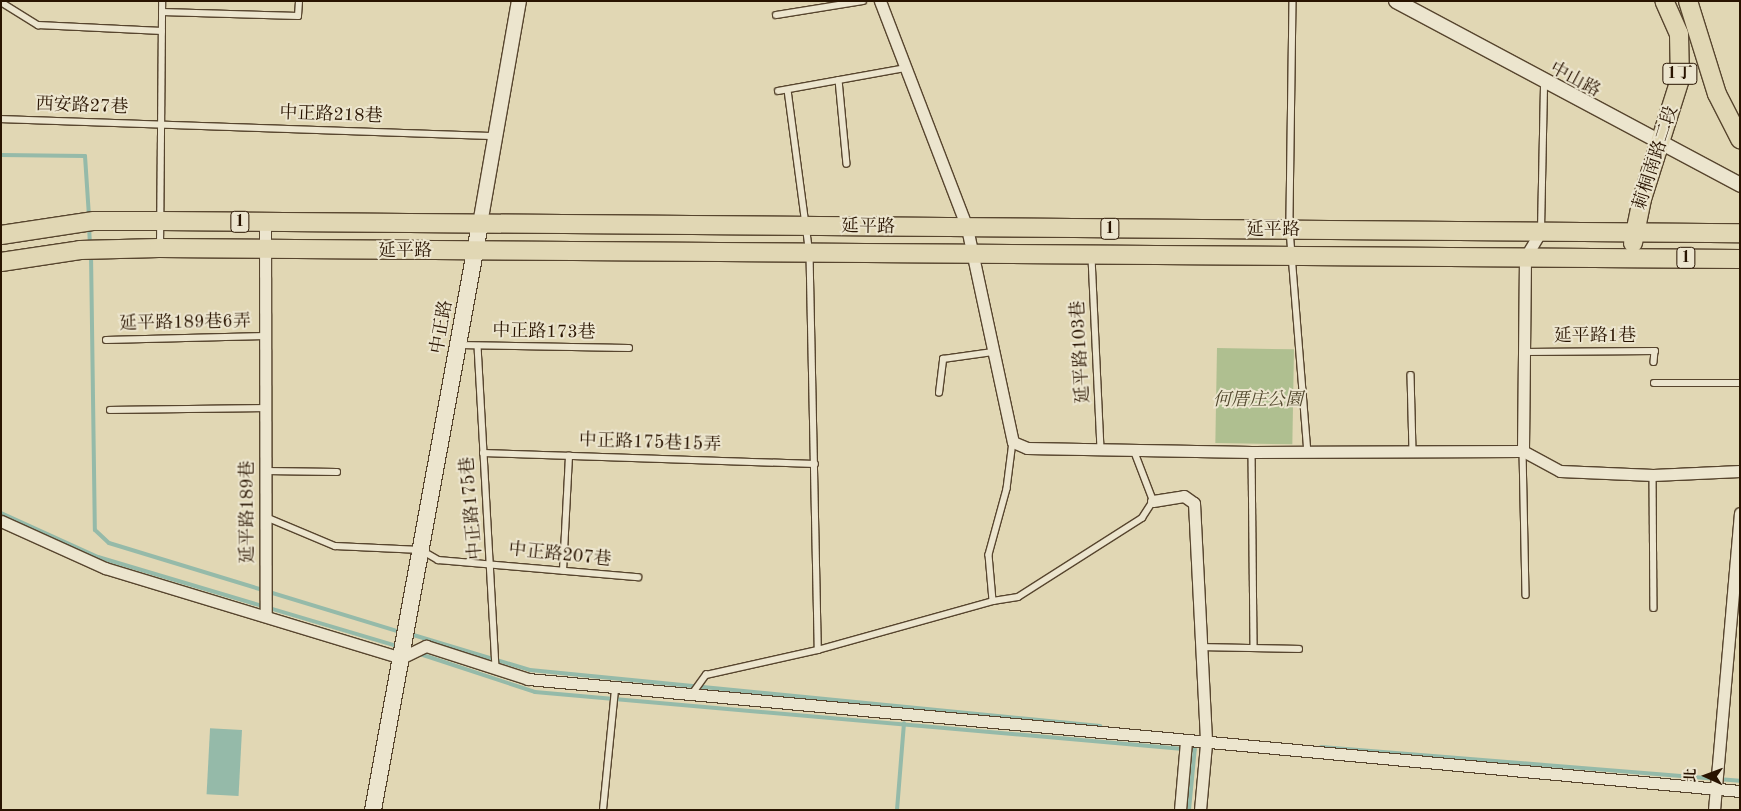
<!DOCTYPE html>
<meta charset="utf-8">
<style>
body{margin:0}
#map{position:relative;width:1741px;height:811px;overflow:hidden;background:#e1d7b4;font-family:"Old Standard TT","Noto Serif TC",serif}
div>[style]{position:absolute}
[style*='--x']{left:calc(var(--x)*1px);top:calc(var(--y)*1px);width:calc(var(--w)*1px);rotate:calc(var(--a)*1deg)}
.green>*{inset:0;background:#afbf90;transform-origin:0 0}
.water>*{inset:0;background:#95baa9;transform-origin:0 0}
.stream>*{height:4px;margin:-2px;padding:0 2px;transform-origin:2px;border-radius:2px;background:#95baa9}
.roads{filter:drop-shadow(1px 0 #57452e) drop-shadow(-1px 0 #57452e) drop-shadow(0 1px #57452e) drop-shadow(0 -1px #57452e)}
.service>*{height:5.5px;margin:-2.75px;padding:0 2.75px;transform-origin:2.75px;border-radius:2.75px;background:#ece5ce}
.minor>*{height:11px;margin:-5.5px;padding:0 5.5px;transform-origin:5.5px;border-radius:5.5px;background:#ece5ce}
.tertiary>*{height:14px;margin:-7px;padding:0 7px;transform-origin:7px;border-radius:7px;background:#ece5ce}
.secondary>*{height:16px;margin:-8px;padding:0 8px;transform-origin:8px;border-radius:8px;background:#ece5ce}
.primary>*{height:18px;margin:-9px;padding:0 9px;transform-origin:9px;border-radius:9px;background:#e1d7b4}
span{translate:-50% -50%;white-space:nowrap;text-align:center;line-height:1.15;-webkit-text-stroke:4px #ece5ce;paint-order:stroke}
.shield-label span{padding:1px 4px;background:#ece5ce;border:1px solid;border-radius:4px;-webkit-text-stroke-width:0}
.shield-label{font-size:16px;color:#291401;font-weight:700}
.street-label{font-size:18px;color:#291401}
.park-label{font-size:18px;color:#51472c;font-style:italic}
.frame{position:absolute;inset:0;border:2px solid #291401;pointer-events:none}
.north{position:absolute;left:1681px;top:751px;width:50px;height:50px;-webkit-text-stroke:4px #ece5ce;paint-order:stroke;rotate:272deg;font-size:14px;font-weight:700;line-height:20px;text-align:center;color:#291401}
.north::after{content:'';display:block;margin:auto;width:18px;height:22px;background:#291401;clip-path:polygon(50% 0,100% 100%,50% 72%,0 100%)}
</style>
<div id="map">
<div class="green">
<div style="left:1217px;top:348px;width:77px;height:95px;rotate:1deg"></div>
</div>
<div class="water">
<div style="left:242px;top:730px;width:66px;height:32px;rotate:93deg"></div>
</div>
<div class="stream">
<div style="--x:1;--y:155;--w:84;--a:0.7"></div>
<div style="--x:85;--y:156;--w:61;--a:86.2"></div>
<div style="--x:89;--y:226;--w:18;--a:87"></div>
<div style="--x:91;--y:254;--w:276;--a:89.2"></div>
<div style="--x:95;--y:530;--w:19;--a:43"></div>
<div style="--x:109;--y:543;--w:305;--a:17"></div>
<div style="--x:1;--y:513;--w:107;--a:24.4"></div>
<div style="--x:98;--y:557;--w:314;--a:16.6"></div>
<div style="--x:410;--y:634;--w:125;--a:16.7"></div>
<div style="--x:530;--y:670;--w:573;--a:5.61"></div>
<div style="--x:417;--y:653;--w:124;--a:18.3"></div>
<div style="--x:535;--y:692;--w:662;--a:5.03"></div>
<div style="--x:1321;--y:747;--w:420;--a:4.6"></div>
<div style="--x:897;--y:810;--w:87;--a:-85.4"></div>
<div style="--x:1189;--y:810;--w:63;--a:-84.6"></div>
</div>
<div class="roads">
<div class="service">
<div style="--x:1293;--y:1;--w:229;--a:90.8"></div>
<div style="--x:1290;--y:230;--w:223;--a:85.4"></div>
<div style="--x:1;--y:2;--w:44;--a:31.9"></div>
<div style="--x:38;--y:25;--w:124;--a:2.8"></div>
<div style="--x:162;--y:12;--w:136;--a:1.7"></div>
<div style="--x:298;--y:16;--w:15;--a:-86"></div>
<div style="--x:776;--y:15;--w:88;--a:-9.1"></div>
<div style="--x:839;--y:80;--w:84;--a:84.6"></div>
<div style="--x:788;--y:90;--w:165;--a:82.4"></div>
<div style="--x:810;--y:254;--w:396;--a:88.8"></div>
<div style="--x:778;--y:91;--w:130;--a:-10.2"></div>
<div style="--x:1;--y:119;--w:494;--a:2"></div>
<div style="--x:1541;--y:230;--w:146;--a:-88.8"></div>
<div style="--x:160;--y:247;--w:246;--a:-89.5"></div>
<div style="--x:1092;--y:258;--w:190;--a:87.3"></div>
<div style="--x:106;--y:340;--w:159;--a:-1.4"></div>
<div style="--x:459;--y:345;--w:170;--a:1"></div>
<div style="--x:478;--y:346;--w:323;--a:86.8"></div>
<div style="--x:1524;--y:352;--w:131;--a:-0.4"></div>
<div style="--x:1655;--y:351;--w:11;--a:95"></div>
<div style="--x:1411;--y:375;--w:77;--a:88.5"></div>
<div style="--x:1654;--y:383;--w:86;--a:0"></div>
<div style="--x:939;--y:393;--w:34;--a:-83"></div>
<div style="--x:943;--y:359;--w:50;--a:-8"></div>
<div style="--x:110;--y:410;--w:156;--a:-0.7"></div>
<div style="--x:1013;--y:442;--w:47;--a:97.3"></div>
<div style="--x:1007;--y:489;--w:68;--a:105.3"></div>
<div style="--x:989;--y:555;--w:46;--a:85"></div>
<div style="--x:993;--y:601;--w:25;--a:-9"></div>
<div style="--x:1018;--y:597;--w:147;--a:-32.5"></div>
<div style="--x:1142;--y:518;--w:20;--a:-57"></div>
<div style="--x:1153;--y:501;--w:56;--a:-111"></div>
<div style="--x:1523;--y:451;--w:144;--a:88.8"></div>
<div style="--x:1252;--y:452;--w:196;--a:89.4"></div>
<div style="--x:483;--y:453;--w:332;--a:1.9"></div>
<div style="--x:266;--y:471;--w:71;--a:0.8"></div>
<div style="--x:1653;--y:475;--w:133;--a:89.6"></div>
<div style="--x:266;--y:517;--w:75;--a:22.8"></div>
<div style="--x:335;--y:546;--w:86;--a:2.7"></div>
<div style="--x:421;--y:550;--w:20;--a:30"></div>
<div style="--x:438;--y:560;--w:201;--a:4.9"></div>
<div style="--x:563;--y:571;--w:115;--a:-87"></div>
<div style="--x:1201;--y:647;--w:98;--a:1.2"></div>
<div style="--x:692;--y:694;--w:24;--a:-54"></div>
<div style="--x:706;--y:675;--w:115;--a:-12.6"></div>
<div style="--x:818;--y:650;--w:182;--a:-15.6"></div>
<div style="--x:603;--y:810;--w:122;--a:-84.3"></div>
</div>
<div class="minor">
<div style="--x:880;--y:1;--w:243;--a:69"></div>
<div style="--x:967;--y:228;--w:219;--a:77.9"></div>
<div style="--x:1013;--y:442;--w:15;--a:23"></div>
<div style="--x:1027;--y:448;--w:225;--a:1"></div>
<div style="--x:1252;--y:452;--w:271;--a:-0.2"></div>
<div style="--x:265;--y:222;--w:393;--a:89.9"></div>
<div style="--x:1541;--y:231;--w:31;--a:121"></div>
<div style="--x:1525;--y:258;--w:193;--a:90.6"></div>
<div style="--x:1523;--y:451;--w:42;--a:28.4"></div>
<div style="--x:1560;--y:471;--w:93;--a:2.5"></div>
<div style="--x:1653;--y:475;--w:87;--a:-2.6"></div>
<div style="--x:1153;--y:501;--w:31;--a:-9"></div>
<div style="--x:1184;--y:496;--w:12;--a:35"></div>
<div style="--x:1194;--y:503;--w:241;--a:87.1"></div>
<div style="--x:1206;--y:744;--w:66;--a:95.2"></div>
<div style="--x:1;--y:521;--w:114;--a:24.3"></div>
<div style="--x:105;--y:568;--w:309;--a:16.9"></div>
<div style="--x:401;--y:658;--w:28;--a:-26"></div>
<div style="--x:426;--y:646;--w:107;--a:17.9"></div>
<div style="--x:528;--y:679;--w:1217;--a:5.28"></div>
<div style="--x:1180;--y:810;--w:68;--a:-85"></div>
<div style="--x:1714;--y:810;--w:298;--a:-85"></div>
</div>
<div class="tertiary">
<div style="--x:1396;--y:1;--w:390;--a:28.1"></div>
<div style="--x:480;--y:224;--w:226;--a:-80.1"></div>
</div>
<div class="secondary">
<div style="--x:373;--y:810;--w:596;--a:-79.65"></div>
</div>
<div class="primary">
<div style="--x:1688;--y:1;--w:97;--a:72.7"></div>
<div style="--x:1717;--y:94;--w:51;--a:62.9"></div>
<div style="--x:1;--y:235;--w:94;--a:-8.6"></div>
<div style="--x:94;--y:221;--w:66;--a:0"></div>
<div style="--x:160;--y:221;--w:1580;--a:0.44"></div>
<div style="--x:1633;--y:243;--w:45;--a:-78.4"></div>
<div style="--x:1642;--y:199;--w:126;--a:-72.4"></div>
<div style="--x:1680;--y:79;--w:45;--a:-91.3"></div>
<div style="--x:1679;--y:34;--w:36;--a:-114"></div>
<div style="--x:1;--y:262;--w:80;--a:-8.6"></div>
<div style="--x:80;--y:250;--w:79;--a:-1.5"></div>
<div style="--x:159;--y:248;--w:1581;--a:0.4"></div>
</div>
</div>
<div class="shield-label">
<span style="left:1680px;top:74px">1丁</span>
<span style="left:240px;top:222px">1</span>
<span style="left:1110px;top:229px">1</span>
<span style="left:1686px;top:258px">1</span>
</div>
<div class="street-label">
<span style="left:1575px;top:80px;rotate:28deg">中山路</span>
<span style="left:82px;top:106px;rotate:2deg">西安路27巷</span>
<span style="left:331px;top:115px;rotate:2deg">中正路218巷</span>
<span style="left:1656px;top:158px;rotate:-72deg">莿桐南路二段</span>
<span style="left:868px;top:227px;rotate:1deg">延平路</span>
<span style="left:1273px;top:230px">延平路</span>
<span style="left:405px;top:251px">延平路</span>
<span style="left:185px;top:323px;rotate:-1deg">延平路189巷6弄</span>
<span style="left:442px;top:327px;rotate:-80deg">中正路</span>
<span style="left:544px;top:332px;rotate:1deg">中正路173巷</span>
<span style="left:1595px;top:336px">延平路1巷</span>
<span style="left:1081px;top:352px;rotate:-93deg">延平路103巷</span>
<span style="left:650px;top:443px;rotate:2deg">中正路175巷15弄</span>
<span style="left:472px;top:508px;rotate:-95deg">中正路175巷</span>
<span style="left:248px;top:512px;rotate:-90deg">延平路189巷</span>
<span style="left:560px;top:555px;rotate:6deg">中正路207巷</span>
</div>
<div class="park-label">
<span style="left:1258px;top:400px">何厝庄公園</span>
</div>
<div class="frame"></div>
<div class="north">北</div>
</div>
